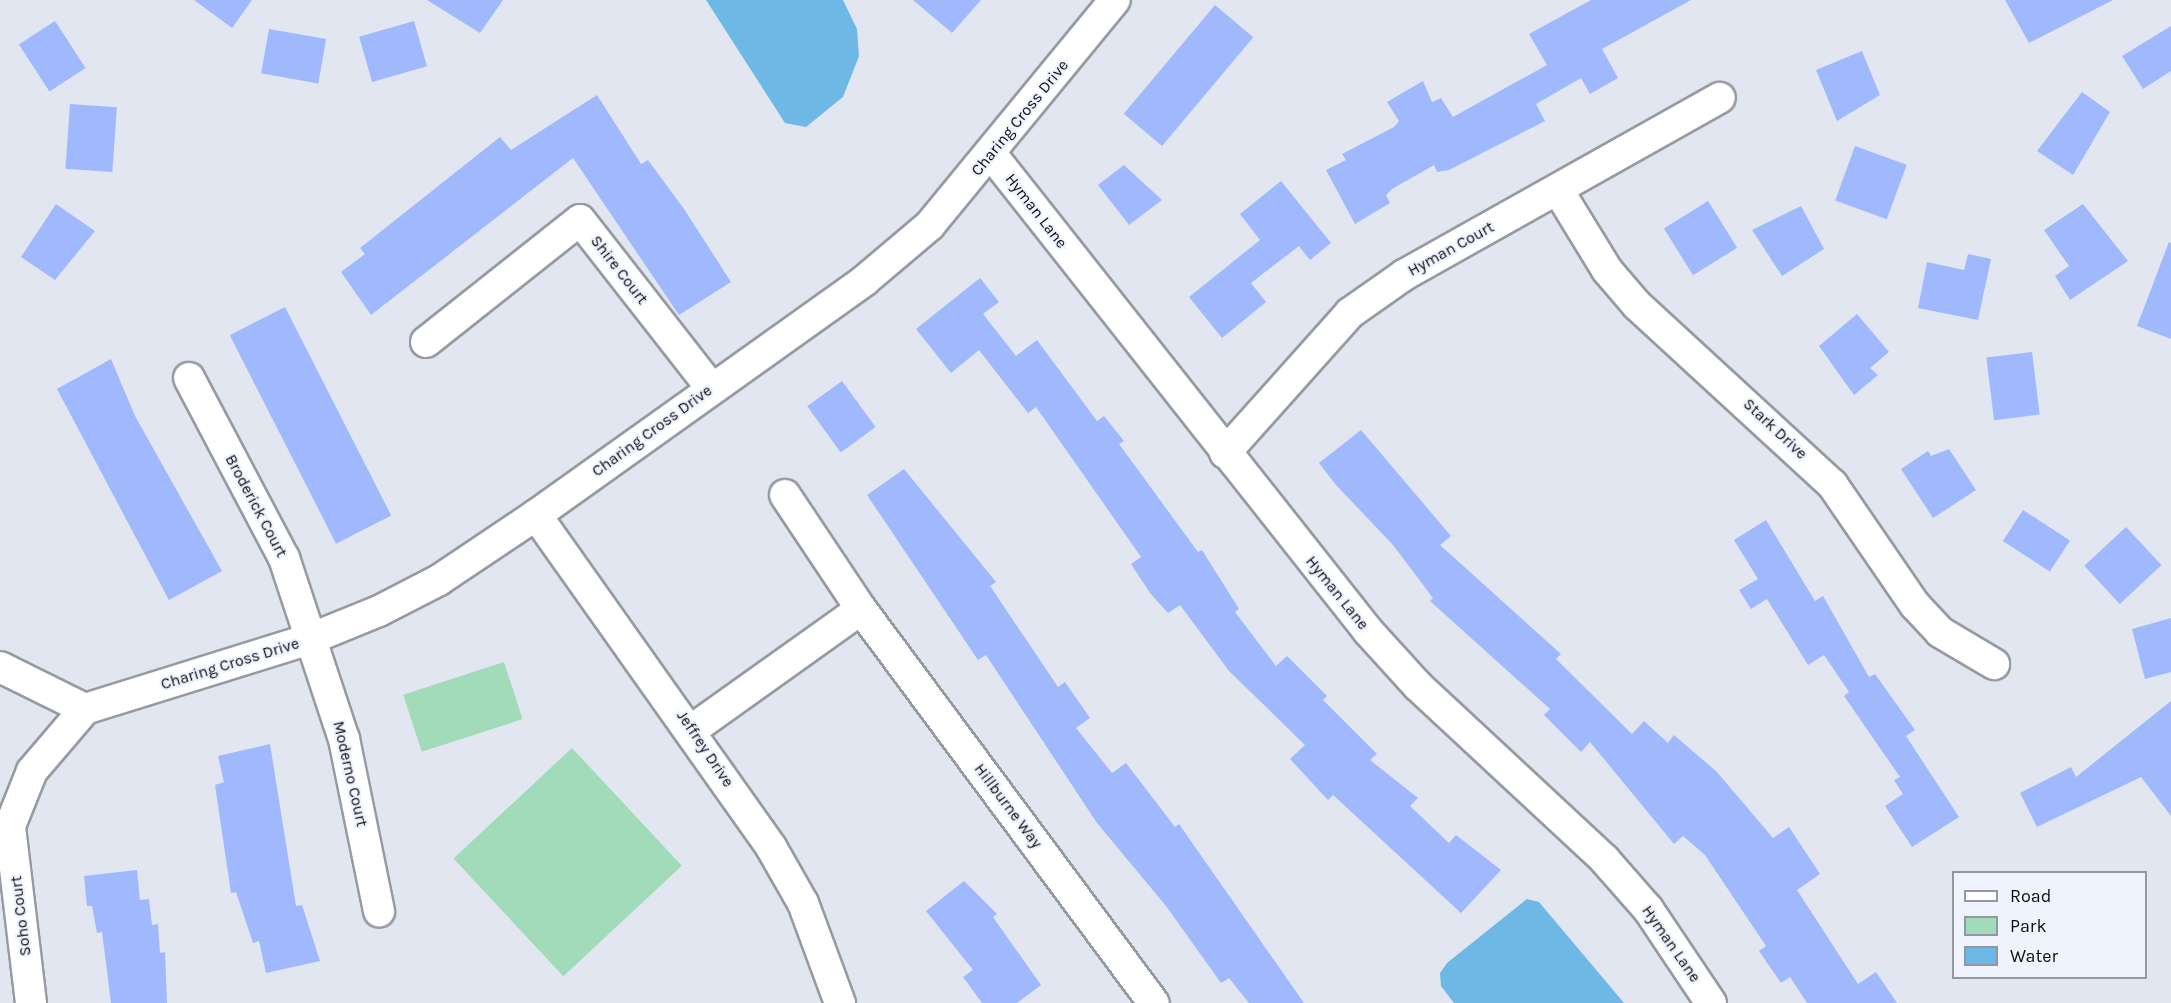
<!DOCTYPE html>
<style>
body{margin:0}
#map{position:relative;width:2171px;height:1003px;overflow:hidden;background:#e1e6f0;font-family:Karla,sans-serif}
div>[style]{position:absolute}
[style*='--x']{left:calc(var(--x)*1px);top:calc(var(--y)*1px);width:calc(var(--w)*1px);rotate:calc(var(--a)*1deg)}
.green>*{inset:0;background:#a1dbba;transform-origin:0 0}
.water>*{inset:0;background:#6eb8e6}
.building>*{inset:0;background:#a0b9fc;transform-origin:0 0}
.roads{filter:drop-shadow(2px 0 #969aa3) drop-shadow(-2px 0 #969aa3) drop-shadow(0 2px #969aa3) drop-shadow(0 -2px #969aa3)}
.minor>*{height:30px;margin:-15px;padding:0 15px;transform-origin:15px;border-radius:15px;background:#fff}
span{translate:-50% -50%;white-space:nowrap;text-align:center;line-height:1.15;-webkit-text-stroke:4.5px #eff3fe;paint-order:stroke}
.street-label{font-size:16px;color:#0c0e11}
.legend{position:absolute;left:1952px;top:871px;width:195px;height:108px;box-sizing:border-box;background:#eff3fe;border:2px solid #94979f;margin:0;padding:8px 10px;list-style:none;font-size:18px;color:#0c0e11}
.legend li{display:flex;align-items:center;gap:12px;height:30px}
.legend b{width:30px;border:2px solid #94979f}
</style>
<div id="map">
<div class="green">
<div style="left:504px;top:662px;width:60px;height:106px;rotate:72deg"></div>
<div style="left:572px;top:748px;width:161px;height:162px;rotate:47deg"></div>
</div>
<div class="water">
<div style="clip-path:polygon(706px 0,843px 0,857px 29px,859px 56px,843px 97px,806px 127px,785px 123px)"></div>
<div style="clip-path:polygon(1527px 899px,1539px 902px,1624px 1003px,1454px 1003px,1441px 986px,1440px 973px,1447px 963px)"></div>
</div>
<div class="building">
<div style="clip-path:polygon(194px 0,252px 0,232px 28px)"></div>
<div style="clip-path:polygon(427px 0,503px 0,480px 33px)"></div>
<div style="clip-path:polygon(913px 0,981px 0,952px 33px)"></div>
<div style="clip-path:polygon(1591px 0,1691px 0,1602px 49px,1618px 78px,1590px 94px,1581px 78px,1536px 104px,1545px 121px,1449px 170px,1437px 172px,1434px 165px,1392px 189px,1386px 195px,1390px 203px,1355px 224px,1326px 170px,1346px 160px,1342px 154px,1394px 127px,1399px 121px,1387px 102px,1423px 81px,1432px 102px,1441px 98px,1453px 117px,1547px 65px,1529px 34px)"></div>
<div style="clip-path:polygon(2005px 0,2113px 0,2029px 43px)"></div>
<div style="left:1215px;top:5px;width:50px;height:142px;rotate:40deg"></div>
<div style="left:55px;top:21px;width:56px;height:43px;rotate:57deg"></div>
<div style="left:414px;top:21px;width:47px;height:57px;rotate:74deg"></div>
<div style="clip-path:polygon(2171px 26px,2171px 71px,2143px 89px,2122px 56px)"></div>
<div style="left:269px;top:29px;width:58px;height:45px;rotate:10deg"></div>
<div style="clip-path:polygon(1862px 51px,1880px 95px,1837px 121px,1816px 70px)"></div>
<div style="clip-path:polygon(2082px 92px,2110px 112px,2073px 175px,2037px 151px)"></div>
<div style="clip-path:polygon(597px 95px,641px 164px,648px 160px,684px 209px,731px 282px,679px 315px,573px 158px,371px 315px,341px 272px,365px 254px,360px 248px,500px 137px,511px 150px)"></div>
<div style="left:70px;top:104px;width:47px;height:65px;rotate:4deg"></div>
<div style="left:1855px;top:146px;width:55px;height:58px;rotate:20deg"></div>
<div style="clip-path:polygon(1124px 165px,1162px 200px,1129px 225px,1098px 185px)"></div>
<div style="clip-path:polygon(1281px 181px,1331px 243px,1310px 260px,1299px 246px,1251px 283px,1266px 302px,1222px 338px,1189px 297px,1260px 240px,1240px 214px)"></div>
<div style="left:1708px;top:201px;width:55px;height:52px;rotate:58deg"></div>
<div style="clip-path:polygon(56px 204px,95px 231px,55px 280px,21px 257px)"></div>
<div style="clip-path:polygon(2083px 204px,2128px 261px,2070px 300px,2055px 276px,2069px 266px,2044px 230px)"></div>
<div style="clip-path:polygon(1801px 206px,1824px 249px,1782px 276px,1752px 230px)"></div>
<div style="clip-path:polygon(2169px 242px,2171px 243px,2171px 339px,2137px 326px)"></div>
<div style="clip-path:polygon(1968px 254px,1991px 259px,1978px 320px,1918px 308px,1927px 262px,1964px 270px)"></div>
<div style="clip-path:polygon(980px 278px,999px 302px,983px 314px,1016px 356px,1037px 340px,1097px 421px,1104px 416px,1124px 441px,1119px 444px,1198px 552px,1202px 550px,1239px 609px,1235px 612px,1276px 666px,1287px 656px,1327px 696px,1323px 700px,1377px 754px,1370px 760px,1418px 798px,1410px 806px,1449px 843px,1456px 835px,1501px 870px,1461px 913px,1333px 795px,1328px 800px,1290px 759px,1305px 745px,1229px 671px,1180px 605px,1168px 613px,1150px 593px,1131px 564px,1141px 557px,1036px 407px,1028px 413px,979px 350px,951px 373px,916px 329px)"></div>
<div style="left:285px;top:307px;width:234px;height:62px;rotate:63deg"></div>
<div style="clip-path:polygon(1857px 314px,1889px 352px,1870px 368px,1878px 375px,1854px 395px,1819px 346px)"></div>
<div style="left:2032px;top:352px;width:63px;height:46px;rotate:83deg"></div>
<div style="clip-path:polygon(111px 359px,135px 416px,222px 571px,169px 600px,57px 389px)"></div>
<div style="left:842px;top:381px;width:57px;height:43px;rotate:54deg"></div>
<div style="clip-path:polygon(1361px 430px,1451px 536px,1440px 545px,1561px 654px,1556px 659px,1632px 734px,1644px 721px,1668px 743px,1674px 735px,1717px 772px,1773px 838px,1789px 827px,1820px 874px,1797px 890px,1858px 984px,1876px 972px,1897px 1003px,1807px 1003px,1790px 977px,1781px 983px,1759px 951px,1766px 946px,1705px 855px,1683px 836px,1674px 844px,1590px 742px,1581px 752px,1544px 715px,1550px 709px,1430px 601px,1433px 598px,1393px 545px,1336px 485px,1319px 463px)"></div>
<div style="clip-path:polygon(1949px 449px,1976px 490px,1933px 518px,1901px 469px,1928px 451px,1931px 456px)"></div>
<div style="clip-path:polygon(904px 469px,996px 582px,990px 586px,1058px 687px,1065px 682px,1090px 718px,1076px 728px,1112px 773px,1126px 763px,1175px 827px,1179px 824px,1304px 1003px,1249px 1003px,1229px 978px,1221px 983px,1166px 906px,1097px 823px,986px 655px,978px 660px,867px 495px)"></div>
<div style="left:2023px;top:510px;width:56px;height:37px;rotate:33deg"></div>
<div style="clip-path:polygon(1766px 520px,1815px 601px,1823px 596px,1869px 677px,1875px 674px,1915px 730px,1906px 736px,1959px 817px,1912px 847px,1885px 806px,1903px 794px,1894px 780px,1900px 777px,1844px 696px,1849px 692px,1824px 655px,1808px 665px,1767px 599px,1751px 609px,1739px 590px,1758px 579px,1734px 540px)"></div>
<div style="left:2126px;top:527px;width:52px;height:57px;rotate:47deg"></div>
<div style="clip-path:polygon(2171px 618px,2171px 672px,2145px 679px,2132px 629px)"></div>
<div style="clip-path:polygon(2171px 701px,2171px 816px,2141px 777px,2037px 827px,2020px 793px,2071px 767px,2076px 777px)"></div>
<div style="clip-path:polygon(270px 744px,296px 906px,302px 905px,320px 961px,266px 973px,259px 941px,253px 943px,236px 892px,231px 893px,215px 785px,224px 782px,218px 756px)"></div>
<div style="clip-path:polygon(137px 870px,140px 900px,149px 899px,152px 925px,158px 924px,160px 953px,165px 952px,167px 1003px,111px 1003px,102px 932px,97px 933px,92px 906px,87px 906px,84px 876px)"></div>
<div style="clip-path:polygon(964px 881px,997px 914px,993px 917px,1041px 985px,1017px 1003px,982px 1003px,963px 977px,973px 970px,926px 911px)"></div>
</div>
<div class="roads">
<div class="minor">
<div style="--x:992;--y:155;--w:607;--a:51.69"></div>
<div style="--x:1368;--y:631;--w:74;--a:47.7"></div>
<div style="--x:1418;--y:686;--w:254;--a:42.9"></div>
<div style="--x:1604;--y:859;--w:67;--a:48.7"></div>
<div style="--x:1648;--y:909;--w:113;--a:56.2"></div>
<div style="--x:1558;--y:190;--w:94;--a:58.5"></div>
<div style="--x:1607;--y:270;--w:46;--a:49.4"></div>
<div style="--x:1637;--y:305;--w:265;--a:42.6"></div>
<div style="--x:1832;--y:484;--w:147;--a:55.6"></div>
<div style="--x:1915;--y:605;--w:37;--a:47"></div>
<div style="--x:1940;--y:632;--w:63;--a:30.7"></div>
<div style="--x:426;--y:342;--w:196;--a:-38.4"></div>
<div style="--x:580;--y:220;--w:214;--a:52"></div>
<div style="--x:189;--y:378;--w:204;--a:62.2"></div>
<div style="--x:284;--y:558;--w:191;--a:71.7"></div>
<div style="--x:344;--y:739;--w:176;--a:78.5"></div>
<div style="--x:1225;--y:453;--w:188;--a:-48.2"></div>
<div style="--x:1350;--y:313;--w:66;--a:-35.1"></div>
<div style="--x:1404;--y:275;--w:362;--a:-29.3"></div>
<div style="--x:785;--y:495;--w:137;--a:56.3"></div>
<div style="--x:861;--y:609;--w:491;--a:53.4"></div>
<div style="--x:536;--y:515;--w:407;--a:54.7"></div>
<div style="--x:771;--y:847;--w:64;--a:60.3"></div>
<div style="--x:803;--y:903;--w:107;--a:69.7"></div>
<div style="--x:0;--y:667;--w:95;--a:26.3"></div>
<div style="--x:85;--y:709;--w:236;--a:-17.3"></div>
<div style="--x:310;--y:639;--w:74;--a:-22.1"></div>
<div style="--x:379;--y:611;--w:68;--a:-27.3"></div>
<div style="--x:439;--y:580;--w:117;--a:-33.8"></div>
<div style="--x:536;--y:515;--w:404;--a:-35.5"></div>
<div style="--x:865;--y:280;--w:85;--a:-40.2"></div>
<div style="--x:930;--y:225;--w:291;--a:-50.6"></div>
<div style="--x:693;--y:729;--w:206;--a:-35.5"></div>
<div style="--x:31;--y:1003;--w:178;--a:-96.8"></div>
<div style="--x:10;--y:826;--w:59;--a:-68.2"></div>
<div style="--x:32;--y:771;--w:82;--a:-49.5"></div>
</div>
</div>
<div class="street-label">
<span style="left:1020px;top:118px;rotate:-51deg">Charing Cross Drive</span>
<span style="left:1036px;top:211px;rotate:52deg">Hyman Lane</span>
<span style="left:1451px;top:249px;rotate:-29deg">Hyman Court</span>
<span style="left:619px;top:270px;rotate:52deg">Shire Court</span>
<span style="left:1775px;top:429px;rotate:43deg">Stark Drive</span>
<span style="left:652px;top:431px;rotate:-36deg">Charing Cross Drive</span>
<span style="left:256px;top:506px;rotate:62deg">Broderick Court</span>
<span style="left:1337px;top:593px;rotate:51deg">Hyman Lane</span>
<span style="left:230px;top:664px;rotate:-17deg">Charing Cross Drive</span>
<span style="left:705px;top:749px;rotate:56deg">Jeffrey Drive</span>
<span style="left:350px;top:774px;rotate:77deg">Moderno Court</span>
<span style="left:1008px;top:806px;rotate:53deg">Hillburne Way</span>
<span style="left:21px;top:916px;rotate:-97deg">Soho Court</span>
<span style="left:1671px;top:944px;rotate:55deg">Hyman Lane</span>
</div>
<ul class="legend">
<li><b style="height:8px;background:#fff"></b>Road</li>
<li><b style="height:16px;background:#a1dbba"></b>Park</li>
<li><b style="height:16px;background:#6eb8e6"></b>Water</li>
</ul>
</div>
